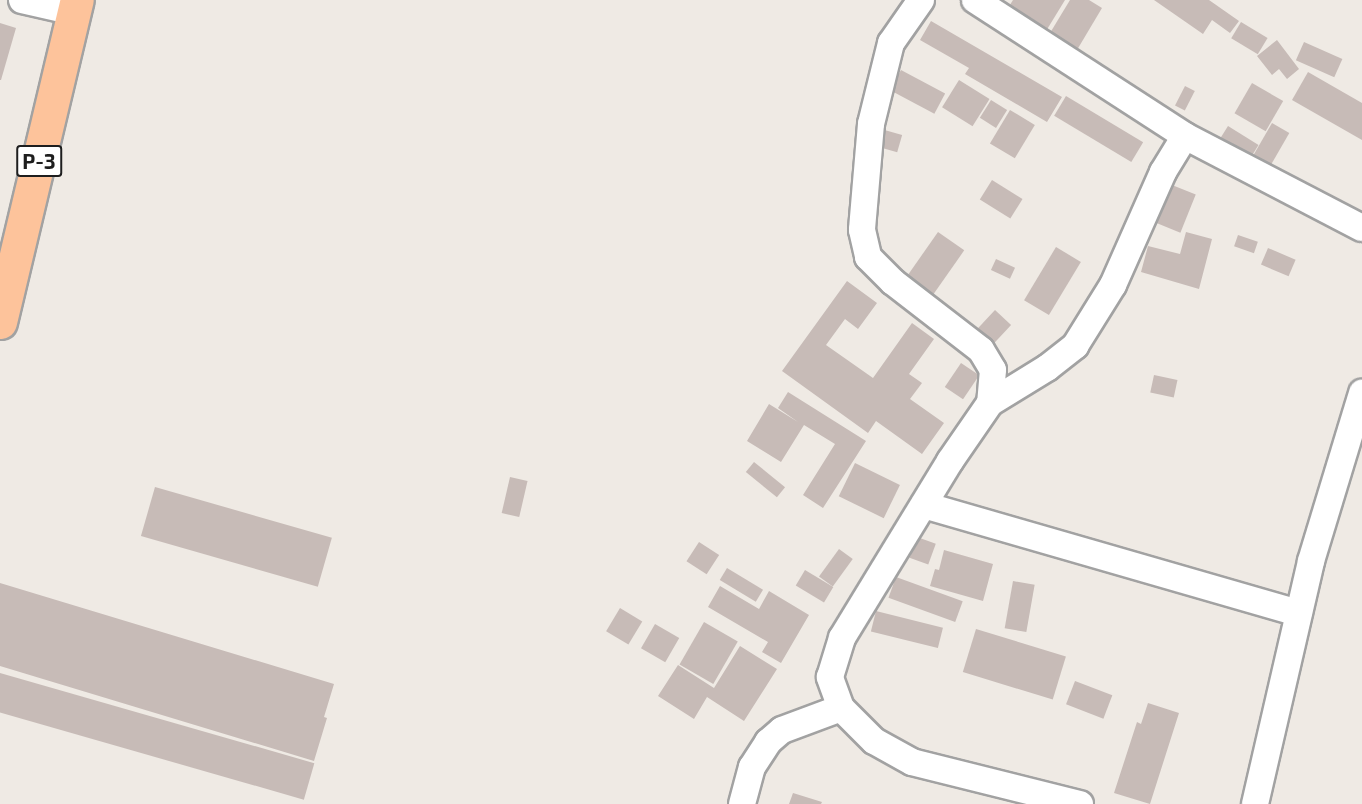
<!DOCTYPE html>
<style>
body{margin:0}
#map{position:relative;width:1362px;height:804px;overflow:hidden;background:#efeae4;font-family:"Exo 2",sans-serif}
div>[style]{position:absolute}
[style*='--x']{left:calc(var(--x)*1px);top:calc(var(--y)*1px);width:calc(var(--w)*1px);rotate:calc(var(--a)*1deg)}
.building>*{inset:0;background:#c7bbb7;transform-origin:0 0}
.roads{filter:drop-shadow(2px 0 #a2a2a2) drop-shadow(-2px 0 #a2a2a2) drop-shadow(0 2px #a2a2a2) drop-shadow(0 -2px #a2a2a2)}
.street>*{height:26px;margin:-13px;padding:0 13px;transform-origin:13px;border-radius:13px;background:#fff}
.primary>*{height:33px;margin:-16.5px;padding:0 16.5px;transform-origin:16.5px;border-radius:16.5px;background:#fdc39b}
span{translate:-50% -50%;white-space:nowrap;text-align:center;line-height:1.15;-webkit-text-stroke:5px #fff;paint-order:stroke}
.shield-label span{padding:2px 4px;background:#fff;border:2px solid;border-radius:4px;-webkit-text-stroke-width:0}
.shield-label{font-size:21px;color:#1e1e1e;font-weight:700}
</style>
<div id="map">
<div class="building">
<div style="clip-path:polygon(1013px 0,1065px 0,1043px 36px,1005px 13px)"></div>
<div style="clip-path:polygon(1070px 0,1089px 0,1102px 8px,1074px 55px,1047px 38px)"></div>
<div style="clip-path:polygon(1154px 0,1209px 0,1239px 21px,1230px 33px,1212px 20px,1203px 34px)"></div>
<div style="clip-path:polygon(931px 21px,1062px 97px,1047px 122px,965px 74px,969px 68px,920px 40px)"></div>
<div style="left:1241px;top:22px;width:31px;height:19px;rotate:31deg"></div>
<div style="clip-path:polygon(0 23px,16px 28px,1px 80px,0 80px)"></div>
<div style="clip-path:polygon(1277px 40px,1299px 69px,1287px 79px,1279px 69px,1272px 75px,1257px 56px)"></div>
<div style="left:1304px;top:42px;width:42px;height:20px;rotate:24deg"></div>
<div style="left:901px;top:70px;width:50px;height:23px;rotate:28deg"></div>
<div style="clip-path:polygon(1308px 72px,1362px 103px,1362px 140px,1292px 100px)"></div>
<div style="left:959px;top:80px;width:36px;height:32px;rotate:32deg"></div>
<div style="left:1252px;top:83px;width:36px;height:35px;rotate:30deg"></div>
<div style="left:1185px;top:86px;width:11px;height:22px;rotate:27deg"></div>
<div style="left:1066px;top:96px;width:90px;height:23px;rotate:31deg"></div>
<div style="left:991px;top:100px;width:19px;height:21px;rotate:32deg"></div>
<div style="left:1010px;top:110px;width:29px;height:39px;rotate:31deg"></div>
<div style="left:1272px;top:123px;width:20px;height:48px;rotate:30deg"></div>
<div style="left:1228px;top:126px;width:36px;height:20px;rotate:32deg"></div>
<div style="left:881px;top:129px;width:22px;height:18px;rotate:16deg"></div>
<div style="left:992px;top:180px;width:36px;height:23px;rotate:32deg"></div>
<div style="left:1167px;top:183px;width:31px;height:41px;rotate:22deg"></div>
<div style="left:938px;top:232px;width:32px;height:54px;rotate:35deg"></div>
<div style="clip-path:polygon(1186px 232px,1212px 239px,1199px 289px,1141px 272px,1148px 246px,1180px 254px)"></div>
<div style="left:1238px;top:235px;width:21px;height:12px;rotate:19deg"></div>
<div style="left:1056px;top:247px;width:29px;height:62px;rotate:31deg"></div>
<div style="left:1268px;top:248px;width:30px;height:18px;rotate:23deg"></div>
<div style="left:996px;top:259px;width:21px;height:12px;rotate:25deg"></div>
<div style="clip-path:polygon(847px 281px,877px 303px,858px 329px,845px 319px,826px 345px,873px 378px,912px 323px,934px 339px,909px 374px,922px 383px,910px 399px,944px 423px,922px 454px,876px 421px,868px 433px,782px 371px)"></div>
<div style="left:995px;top:310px;width:22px;height:25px;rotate:43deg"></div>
<div style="left:961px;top:363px;width:22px;height:29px;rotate:34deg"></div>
<div style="left:1154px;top:375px;width:24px;height:18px;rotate:12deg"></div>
<div style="clip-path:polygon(788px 392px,866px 441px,823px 508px,803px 495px,835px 444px,804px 425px,781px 462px,747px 441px,769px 404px,798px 422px,778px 408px)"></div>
<div style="left:754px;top:462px;width:40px;height:13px;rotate:39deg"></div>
<div style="left:855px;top:463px;width:50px;height:37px;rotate:26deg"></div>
<div style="left:510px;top:477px;width:18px;height:37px;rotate:13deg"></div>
<div style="left:155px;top:487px;width:184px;height:51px;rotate:16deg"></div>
<div style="left:917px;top:537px;width:20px;height:22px;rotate:20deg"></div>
<div style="left:699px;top:542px;width:24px;height:23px;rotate:33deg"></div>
<div style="left:839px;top:549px;width:17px;height:34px;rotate:36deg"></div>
<div style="clip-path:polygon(944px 550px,993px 564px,983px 601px,930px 586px,935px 569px,939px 570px)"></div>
<div style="left:727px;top:568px;width:42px;height:14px;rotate:31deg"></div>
<div style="left:805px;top:570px;width:33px;height:18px;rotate:31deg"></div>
<div style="left:896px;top:577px;width:71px;height:22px;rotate:20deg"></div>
<div style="left:1013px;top:581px;width:22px;height:48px;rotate:10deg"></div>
<div style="clip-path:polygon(0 583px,334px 684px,324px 717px,327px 718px,314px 761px,0 666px)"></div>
<div style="clip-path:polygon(720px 586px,759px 609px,769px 591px,809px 615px,781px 663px,762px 652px,768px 642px,708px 607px)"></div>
<div style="left:620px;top:608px;width:26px;height:27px;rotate:31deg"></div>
<div style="left:876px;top:611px;width:69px;height:21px;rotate:14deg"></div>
<div style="left:704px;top:622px;width:39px;height:49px;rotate:30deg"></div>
<div style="left:655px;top:624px;width:28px;height:28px;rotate:30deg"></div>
<div style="left:976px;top:629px;width:94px;height:45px;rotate:17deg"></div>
<div style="clip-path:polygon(740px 646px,777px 669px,744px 721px,707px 697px,694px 719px,658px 696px,678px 665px,714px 688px)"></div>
<div style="left:0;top:673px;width:327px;height:38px;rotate:16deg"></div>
<div style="left:1075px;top:681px;width:40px;height:25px;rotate:21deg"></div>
<div style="clip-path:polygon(1148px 703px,1179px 713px,1150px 804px,1114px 793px,1137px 722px,1141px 724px)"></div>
<div style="clip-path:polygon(793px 793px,822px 802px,821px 804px,789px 804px)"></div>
</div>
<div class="roads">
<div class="street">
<div style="--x:22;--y:0;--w:53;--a:13"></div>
<div style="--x:921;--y:0;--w:52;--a:124.9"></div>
<div style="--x:891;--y:43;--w:83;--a:103.9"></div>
<div style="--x:871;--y:124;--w:106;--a:94.9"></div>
<div style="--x:862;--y:230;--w:28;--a:77"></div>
<div style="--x:868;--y:257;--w:35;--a:45"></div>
<div style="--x:893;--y:282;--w:111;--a:37.7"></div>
<div style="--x:981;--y:350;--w:23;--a:59"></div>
<div style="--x:993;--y:370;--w:33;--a:95"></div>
<div style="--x:975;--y:0;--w:250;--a:32.9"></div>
<div style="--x:1185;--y:136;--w:199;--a:27.5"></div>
<div style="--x:924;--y:505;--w:390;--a:16.1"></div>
<div style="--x:742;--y:804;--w:38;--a:-75"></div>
<div style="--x:752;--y:767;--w:30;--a:-57"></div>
<div style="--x:768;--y:742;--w:18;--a:-41"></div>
<div style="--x:782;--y:730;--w:63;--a:-20.4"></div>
<div style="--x:1080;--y:804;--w:173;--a:-166"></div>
<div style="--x:912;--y:762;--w:43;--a:-151.1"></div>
<div style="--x:874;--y:741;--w:47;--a:-135"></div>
<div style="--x:841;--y:708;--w:33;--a:-110"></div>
<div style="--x:830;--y:677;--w:41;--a:-72.9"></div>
<div style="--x:842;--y:638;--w:207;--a:-58.6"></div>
<div style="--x:950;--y:461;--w:70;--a:-55.4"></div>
<div style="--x:990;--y:403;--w:67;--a:-31.6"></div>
<div style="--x:1047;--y:368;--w:36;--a:-38"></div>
<div style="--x:1075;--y:346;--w:72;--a:-58.1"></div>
<div style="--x:1113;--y:285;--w:124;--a:-66.1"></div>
<div style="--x:1163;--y:172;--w:42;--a:-58.6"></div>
<div style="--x:1255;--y:804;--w:249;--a:-77"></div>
<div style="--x:1311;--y:561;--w:176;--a:-73.1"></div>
</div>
<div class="primary">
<div style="--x:0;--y:322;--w:331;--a:-76.6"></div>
</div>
</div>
<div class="shield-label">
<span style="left:39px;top:161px">P-3</span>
</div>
</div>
